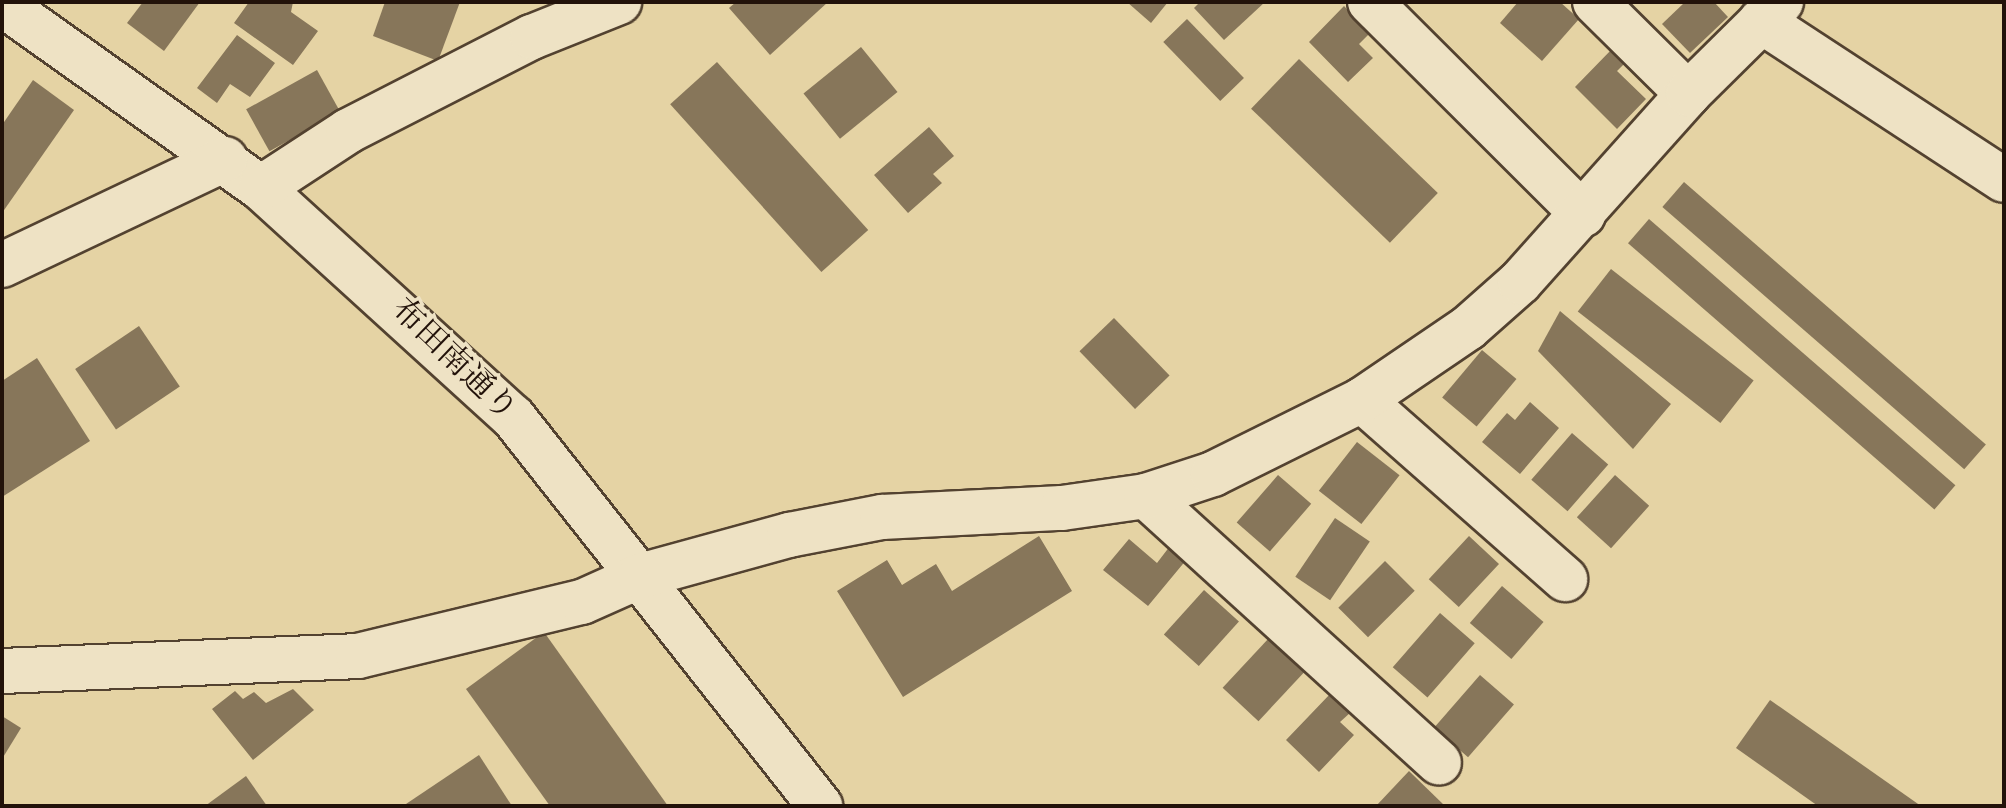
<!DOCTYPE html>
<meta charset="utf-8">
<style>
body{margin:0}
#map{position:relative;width:2006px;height:808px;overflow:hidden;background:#e5d3a4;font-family:"Sorts Mill Goudy","Noto Serif JP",serif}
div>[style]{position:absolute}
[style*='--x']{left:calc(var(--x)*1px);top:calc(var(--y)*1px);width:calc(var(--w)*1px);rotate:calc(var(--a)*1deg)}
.building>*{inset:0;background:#87765a;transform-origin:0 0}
.roads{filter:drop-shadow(2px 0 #534230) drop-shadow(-2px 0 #534230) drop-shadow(0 2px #534230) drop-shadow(0 -2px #534230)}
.minor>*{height:44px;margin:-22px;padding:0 22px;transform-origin:22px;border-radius:22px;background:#eee2c4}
span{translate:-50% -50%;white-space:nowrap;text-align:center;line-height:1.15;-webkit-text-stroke:7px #eee2c4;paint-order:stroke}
.street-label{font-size:32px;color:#22120a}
.frame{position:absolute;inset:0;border:4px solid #22120a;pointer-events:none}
</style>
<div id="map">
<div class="building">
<div style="clip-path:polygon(143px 2px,200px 2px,164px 51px,127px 23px)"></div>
<div style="clip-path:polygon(249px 2px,293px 2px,291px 12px,318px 31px,293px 65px,234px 23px)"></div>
<div style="clip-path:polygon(385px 2px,460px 2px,438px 61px,373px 36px)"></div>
<div style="clip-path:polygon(736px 2px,828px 2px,770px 55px,729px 8px)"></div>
<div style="clip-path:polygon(1127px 2px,1168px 2px,1151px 23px)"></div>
<div style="clip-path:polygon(1200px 2px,1265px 2px,1224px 40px,1194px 8px)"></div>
<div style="clip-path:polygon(1518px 2px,1560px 2px,1579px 19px,1542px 61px,1500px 23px)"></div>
<div style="clip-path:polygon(1685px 2px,1714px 2px,1728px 17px,1690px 53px,1662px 24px)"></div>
<div style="clip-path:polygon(1344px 6px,1370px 33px,1359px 44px,1373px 58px,1348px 82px,1309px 42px)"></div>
<div style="left:1187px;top:19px;width:82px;height:33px;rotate:46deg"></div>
<div style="clip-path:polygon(237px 35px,275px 63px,250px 97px,230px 84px,217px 103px,197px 88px)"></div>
<div style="left:861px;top:47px;width:58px;height:74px;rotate:51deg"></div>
<div style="clip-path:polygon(1612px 49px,1626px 62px,1617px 71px,1646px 99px,1617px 129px,1575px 87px)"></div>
<div style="left:1299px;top:59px;width:193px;height:69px;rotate:44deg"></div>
<div style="left:717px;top:62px;width:226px;height:63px;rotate:48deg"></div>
<div style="left:317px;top:70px;width:48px;height:81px;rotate:61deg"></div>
<div style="clip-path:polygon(33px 80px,74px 110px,2px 213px,2px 125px)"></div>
<div style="clip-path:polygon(929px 127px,954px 156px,933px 174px,942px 183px,908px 213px,874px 175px)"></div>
<div style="left:1684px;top:182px;width:400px;height:33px;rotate:41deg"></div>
<div style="left:1649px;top:219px;width:406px;height:32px;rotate:41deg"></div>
<div style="left:1611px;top:269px;width:181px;height:54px;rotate:38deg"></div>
<div style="clip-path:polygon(1560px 311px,1671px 404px,1633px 449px,1538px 351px)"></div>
<div style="left:1114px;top:318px;width:80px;height:48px;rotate:46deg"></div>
<div style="left:139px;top:326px;width:73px;height:77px;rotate:56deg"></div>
<div style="left:1482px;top:350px;width:45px;height:62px;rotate:40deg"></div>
<div style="clip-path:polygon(37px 358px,90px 441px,2px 497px,2px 381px)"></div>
<div style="clip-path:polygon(1530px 402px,1559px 428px,1520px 474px,1482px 442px,1507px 413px,1515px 420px)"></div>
<div style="left:1572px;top:433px;width:48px;height:62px;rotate:41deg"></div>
<div style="left:1357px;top:442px;width:54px;height:62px;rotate:38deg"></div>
<div style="left:1278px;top:475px;width:44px;height:63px;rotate:41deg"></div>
<div style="left:1615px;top:475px;width:46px;height:57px;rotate:42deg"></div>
<div style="left:1335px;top:518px;width:42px;height:71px;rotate:34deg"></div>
<div style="clip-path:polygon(1039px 536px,1072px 591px,903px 697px,837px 591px,887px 560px,902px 585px,936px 564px,952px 591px)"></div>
<div style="left:1469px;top:536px;width:41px;height:59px;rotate:43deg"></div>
<div style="clip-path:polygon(1129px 539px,1157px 563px,1170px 546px,1187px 559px,1148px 606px,1103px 570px)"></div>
<div style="left:1385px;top:561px;width:42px;height:66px;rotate:45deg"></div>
<div style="left:1502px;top:586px;width:55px;height:49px;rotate:41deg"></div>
<div style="left:1204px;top:590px;width:47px;height:60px;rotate:42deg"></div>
<div style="left:1440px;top:613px;width:46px;height:72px;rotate:41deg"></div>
<div style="clip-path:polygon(544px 632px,668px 806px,550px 806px,466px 689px)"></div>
<div style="left:1269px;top:638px;width:49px;height:68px;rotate:43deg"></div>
<div style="left:1480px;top:675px;width:45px;height:70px;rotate:41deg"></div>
<div style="clip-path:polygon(293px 689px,314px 710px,253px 760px,212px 709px,235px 691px,243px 699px,254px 692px,266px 703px)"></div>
<div style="clip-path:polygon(1331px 693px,1351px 712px,1340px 722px,1354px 735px,1319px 772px,1286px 740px)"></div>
<div style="clip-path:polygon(1770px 700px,1921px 806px,1818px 806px,1736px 748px)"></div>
<div style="clip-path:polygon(2px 716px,21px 728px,2px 759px)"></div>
<div style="clip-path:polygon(479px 755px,512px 806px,403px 806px)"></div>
<div style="clip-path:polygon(1409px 771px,1445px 806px,1376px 806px)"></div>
<div style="clip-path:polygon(246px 776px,267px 806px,205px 806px)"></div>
</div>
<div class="roads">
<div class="minor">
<div style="--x:1370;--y:2;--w:301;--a:44.9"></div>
<div style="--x:1595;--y:2;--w:131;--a:44.7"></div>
<div style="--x:2;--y:4;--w:318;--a:35.4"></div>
<div style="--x:261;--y:188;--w:341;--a:42.3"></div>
<div style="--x:513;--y:417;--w:496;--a:51.7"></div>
<div style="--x:1761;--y:21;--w:290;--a:33.2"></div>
<div style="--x:261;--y:188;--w:104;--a:-33.2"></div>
<div style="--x:348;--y:131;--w:207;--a:-27.1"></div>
<div style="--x:532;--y:37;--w:94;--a:-21.9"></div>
<div style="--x:2;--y:265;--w:247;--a:-25.4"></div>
<div style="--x:1362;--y:400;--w:271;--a:41.4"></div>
<div style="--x:1146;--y:496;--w:396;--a:42.3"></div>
<div style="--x:2;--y:671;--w:356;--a:-2.4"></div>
<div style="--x:358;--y:656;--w:230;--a:-13.6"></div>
<div style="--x:582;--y:602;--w:64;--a:-24.1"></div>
<div style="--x:640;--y:576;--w:155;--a:-15.4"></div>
<div style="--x:789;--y:535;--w:95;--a:-11"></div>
<div style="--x:882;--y:517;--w:180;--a:-2.9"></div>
<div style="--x:1062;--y:508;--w:85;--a:-8.1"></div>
<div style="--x:1146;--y:496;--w:71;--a:-18.2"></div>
<div style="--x:1213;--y:474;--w:166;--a:-26.4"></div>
<div style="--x:1362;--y:400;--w:128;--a:-34.2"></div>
<div style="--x:1468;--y:328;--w:69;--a:-41.5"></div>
<div style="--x:1520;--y:282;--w:252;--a:-48.2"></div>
<div style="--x:1688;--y:94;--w:131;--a:-44.7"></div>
</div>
</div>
<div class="street-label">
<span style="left:453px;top:361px;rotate:44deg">布田南通り</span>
</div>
<div class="frame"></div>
</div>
